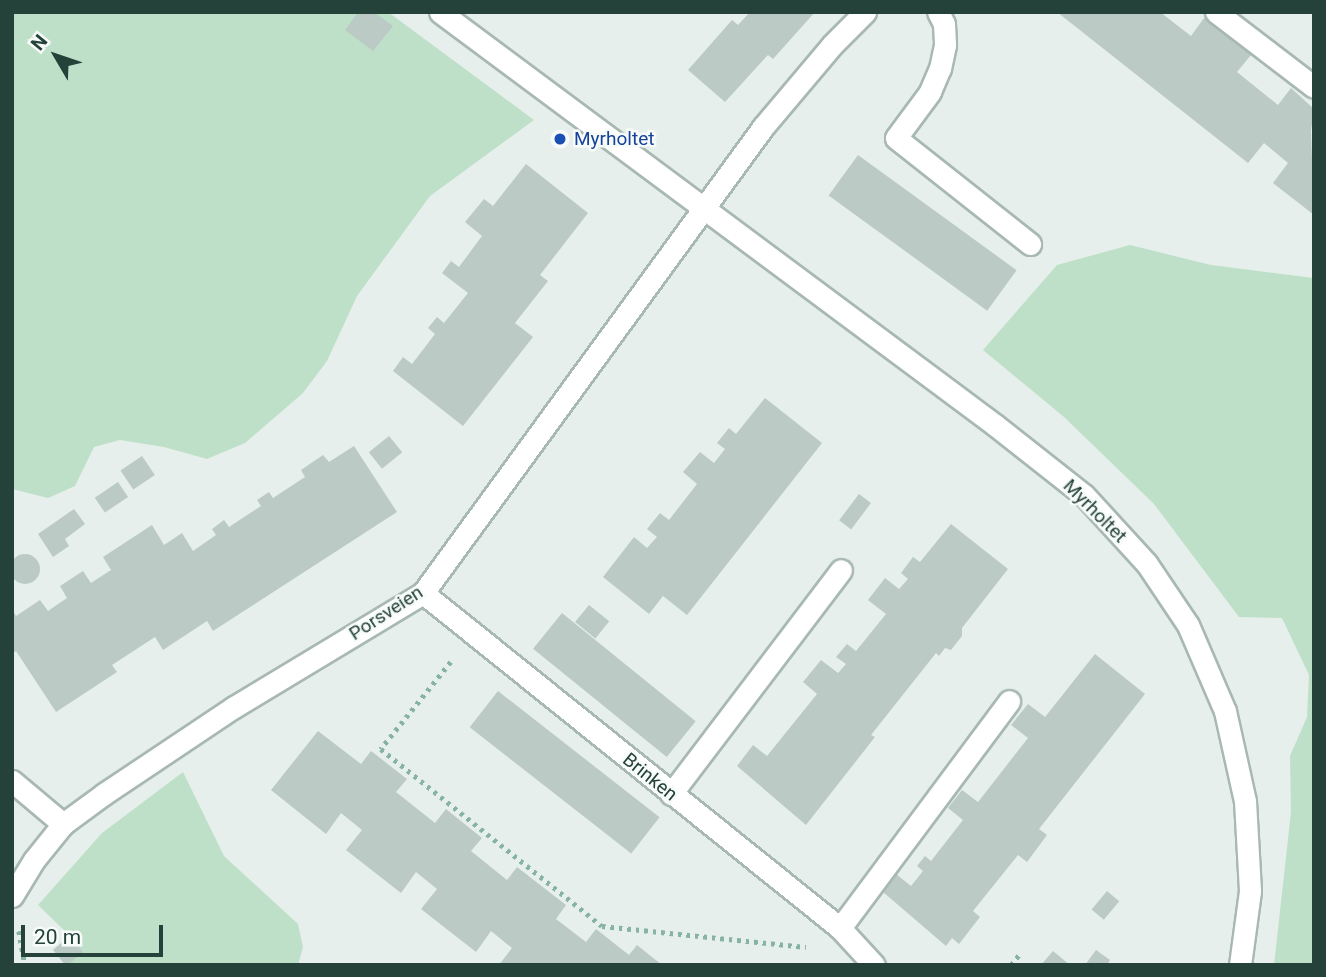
<!DOCTYPE html>
<style>
body{margin:0}
#map{position:relative;width:1326px;height:977px;overflow:hidden;background:#e6efeb;font-family:Roboto,sans-serif}
div>[style]{position:absolute}
[style*='--x']{left:calc(var(--x)*1px);top:calc(var(--y)*1px);width:calc(var(--w)*1px);rotate:calc(var(--a)*1deg)}
.green>*{inset:0;background:#bfe0c8}
.building>*{inset:0;background:#bbcac4;transform-origin:0 0}
.round{border-radius:50%}
.path>*{height:4.5px;margin-top:-2.25px;transform-origin:0;background:repeating-linear-gradient(90deg,#86b3a5 0 3.5px,transparent 0 8.5px)}
.roads{filter:drop-shadow(2px 0 #a8b8b2) drop-shadow(-2px 0 #a8b8b2) drop-shadow(0 2px #a8b8b2) drop-shadow(0 -2px #a8b8b2)}
.lane>*{height:21px;margin:-10.5px;padding:0 10.5px;transform-origin:10.5px;border-radius:10.5px;background:#fff}
.street>*{height:21px;margin:-10.5px;padding:0 10.5px;transform-origin:10.5px;border-radius:10.5px;background:#fff}
.secondary>*{height:21px;margin:-10.5px;padding:0 10.5px;transform-origin:10.5px;border-radius:10.5px;background:#fff}
.dots>*{width:19px;height:19px;translate:-50% -50%;box-sizing:border-box;border:4px solid #f7fbf9;border-radius:50%}
span{translate:-50% -50%;white-space:nowrap;text-align:center;line-height:1.15;-webkit-text-stroke:5px #f7fbf9;paint-order:stroke}
.transit-label{font-size:19px;color:#164399}
.left{translate:0 -50%;text-align:left}
.street-label{font-size:19px;color:#24423a}
.frame{position:absolute;inset:0;border:14px solid #24423a;pointer-events:none}
.north{position:absolute;left:21px;top:21px;width:70px;height:70px;-webkit-text-stroke:5px #f7fbf9;paint-order:stroke;rotate:309deg;font-size:19px;font-weight:700;line-height:28px;text-align:center;color:#24423a}
.north::after{content:'';display:block;margin:auto;width:24px;height:32px;background:#24423a;clip-path:polygon(50% 0,100% 100%,50% 72%,0 100%)}
.scale{position:absolute;left:21px;top:925px;width:142px;height:32px;box-sizing:border-box;border:4px solid #24423a;border-top:0;padding-left:9px;font-size:21px;line-height:24px;white-space:nowrap;color:#24423a;-webkit-text-stroke:5px #f7fbf9;paint-order:stroke}
</style>
<div id="map">
<div class="green">
<div style="clip-path:polygon(12px 12px,388px 12px,534px 120px,430px 196px,357px 296px,327px 361px,303px 393px,245px 443px,207px 459px,164px 447px,120px 440px,94px 447px,75px 486px,48px 498px,12px 489px)"></div>
<div style="clip-path:polygon(1130px 245px,1211px 265px,1314px 278px,1314px 965px,1274px 965px,1291px 812px,1290px 756px,1307px 717px,1309px 675px,1282px 618px,1239px 617px,1154px 504px,1064px 417px,983px 350px,1057px 265px)"></div>
<div style="clip-path:polygon(183px 772px,224px 856px,298px 924px,303px 947px,298px 965px,65px 965px,70px 936px,38px 905px,102px 833px)"></div>
</div>
<div class="building">
<div style="clip-path:polygon(358px 12px,374px 12px,393px 26px,373px 51px,345px 30px)"></div>
<div style="clip-path:polygon(750px 12px,815px 12px,773px 59px,768px 55px,725px 102px,688px 70px,732px 20px,738px 25px)"></div>
<div style="clip-path:polygon(1057px 12px,1160px 12px,1191px 36px,1204px 18px,1251px 55px,1237px 72px,1278px 105px,1291px 88px,1314px 109px,1311px 131px,1314px 215px,1273px 183px,1288px 163px,1264px 143px,1248px 163px)"></div>
<div style="left:858px;top:155px;width:196px;height:50px;rotate:36deg"></div>
<div style="clip-path:polygon(526px 164px,588px 213px,540px 275px,548px 281px,515px 323px,533px 337px,463px 426px,393px 371px,403px 357px,412px 364px,435px 334px,428px 328px,437px 317px,444px 323px,468px 293px,442px 273px,451px 261px,459px 267px,482px 236px,465px 222px,484px 199px,493px 206px)"></div>
<div style="clip-path:polygon(765px 398px,822px 443px,687px 615px,663px 596px,649px 614px,603px 577px,634px 537px,647px 548px,657px 537px,647px 529px,660px 513px,669px 520px,697px 484px,683px 472px,700px 452px,714px 463px,725px 449px,717px 443px,729px 428px,736px 434px)"></div>
<div style="left:389px;top:436px;width:21px;height:26px;rotate:51deg"></div>
<div style="clip-path:polygon(354px 446px,397px 512px,213px 631px,207px 621px,163px 650px,155px 637px,112px 665px,117px 672px,56px 712px,16px 651px,12px 654px,12px 609px,16px 616px,40px 600px,48px 611px,67px 598px,60px 586px,83px 571px,91px 583px,111px 570px,103px 557px,152px 525px,164px 545px,182px 533px,193px 551px,216px 535px,212px 529px,224px 520px,229px 527px,261px 506px,257px 500px,269px 492px,273px 498px,305px 477px,301px 470px,323px 455px,329px 462px)"></div>
<div style="left:142px;top:456px;width:23px;height:26px;rotate:56deg"></div>
<div style="left:118px;top:482px;width:18px;height:28px;rotate:56deg"></div>
<div style="left:859px;top:494px;width:15px;height:33px;rotate:37deg"></div>
<div style="clip-path:polygon(74px 509px,85px 524px,65px 539px,69px 546px,53px 557px,38px 534px)"></div>
<div style="clip-path:polygon(951px 524px,1008px 569px,962px 628px,962px 636px,951px 650px,945px 648px,939px 656px,936px 653px,871px 735px,875px 737px,806px 825px,737px 766px,753px 745px,767px 756px,817px 694px,803px 682px,821px 660px,838px 673px,846px 664px,836px 657px,847px 644px,856px 651px,886px 614px,868px 600px,885px 578px,899px 589px,908px 579px,901px 573px,913px 557px,920px 562px)"></div>
<div class="round" style="left:10px;top:554px;width:30px;height:30px"></div>
<div style="left:589px;top:605px;width:26px;height:22px;rotate:39deg"></div>
<div style="left:562px;top:613px;width:172px;height:46px;rotate:39deg"></div>
<div style="clip-path:polygon(1095px 654px,1145px 694px,1039px 829px,1047px 835px,1027px 862px,1018px 855px,973px 911px,980px 917px,959px 944px,952px 938px,946px 946px,883px 892px,896px 874px,911px 886px,923px 871px,917px 866px,925px 856px,931px 861px,963px 820px,948px 808px,962px 790px,978px 802px,1028px 738px,1011px 725px,1028px 704px,1045px 717px)"></div>
<div style="left:498px;top:691px;width:205px;height:46px;rotate:38deg"></div>
<div style="clip-path:polygon(318px 731px,361px 764px,371px 751px,407px 779px,396px 792px,435px 823px,446px 809px,482px 838px,471px 851px,507px 880px,517px 867px,566px 905px,556px 919px,586px 942px,596px 929px,629px 955px,637px 945px,662px 965px,499px 965px,512px 948px,491px 931px,476px 952px,421px 909px,437px 889px,416px 872px,401px 893px,346px 850px,362px 830px,341px 813px,326px 834px,271px 790px)"></div>
<div style="left:1107px;top:891px;width:16px;height:24px;rotate:40deg"></div>
<div style="left:70px;top:936px;width:21px;height:22px;rotate:51deg"></div>
<div style="clip-path:polygon(1096px 950px,1110px 960px,1107px 965px,1085px 965px)"></div>
<div style="clip-path:polygon(1053px 951px,1070px 965px,1041px 965px)"></div>
</div>
<div class="path">
<div style="--x:451;--y:662;--w:112;--a:128.8"></div>
<div style="--x:381;--y:749;--w:283;--a:38.7"></div>
<div style="--x:602;--y:926;--w:205;--a:5.9"></div>
<div style="--x:19;--y:931;--w:35;--a:80"></div>
<div style="--x:1011;--y:965;--w:16;--a:-52"></div>
</div>
<div class="roads">
<div class="lane">
<div style="--x:938;--y:12;--w:13;--a:63"></div>
<div style="--x:944;--y:24;--w:21;--a:87"></div>
<div style="--x:945;--y:45;--w:24;--a:102"></div>
<div style="--x:940;--y:68;--w:26;--a:113"></div>
<div style="--x:930;--y:92;--w:57;--a:126.5"></div>
<div style="--x:896;--y:138;--w:171;--a:38.3"></div>
<div style="--x:1216;--y:12;--w:123;--a:37.4"></div>
<div style="--x:12;--y:781;--w:67;--a:40.1"></div>
<div style="--x:671;--y:794;--w:281;--a:-52.8"></div>
<div style="--x:840;--y:928;--w:283;--a:-53.3"></div>
</div>
<div class="street">
<div style="--x:423;--y:593;--w:535;--a:38.78"></div>
<div style="--x:840;--y:928;--w:50;--a:47.4"></div>
<div style="--x:12;--y:896;--w:42;--a:-58.6"></div>
<div style="--x:34;--y:860;--w:46;--a:-51.1"></div>
<div style="--x:63;--y:824;--w:51;--a:-36.2"></div>
<div style="--x:104;--y:794;--w:156;--a:-33.8"></div>
<div style="--x:234;--y:707;--w:221;--a:-31.1"></div>
<div style="--x:423;--y:593;--w:577;--a:-53.88"></div>
<div style="--x:763;--y:127;--w:107;--a:-49.9"></div>
<div style="--x:832;--y:45;--w:47;--a:-45"></div>
</div>
<div class="secondary">
<div style="--x:440;--y:12;--w:692;--a:36.65"></div>
<div style="--x:995;--y:425;--w:113;--a:38.2"></div>
<div style="--x:1084;--y:495;--w:93;--a:47.6"></div>
<div style="--x:1147;--y:564;--w:73;--a:56.1"></div>
<div style="--x:1188;--y:625;--w:94;--a:66.7"></div>
<div style="--x:1225;--y:711;--w:92;--a:77.5"></div>
<div style="--x:1245;--y:801;--w:90;--a:86.8"></div>
<div style="--x:1250;--y:891;--w:75;--a:97.7"></div>
</div>
</div>
<div class="dots">
<div style="left:560px;top:139px;background:#1a4fb4"></div>
</div>
<div class="transit-label">
<span class="left" style="left:574px;top:139px">Myrholtet</span>
</div>
<div class="street-label">
<span style="left:1095px;top:511px;rotate:45deg">Myrholtet</span>
<span style="left:386px;top:613px;rotate:-33deg">Porsveien</span>
<span style="left:650px;top:777px;rotate:39deg">Brinken</span>
</div>
<div class="frame"></div>
<div class="north">N</div>
<div class="scale">20 m</div>
</div>
